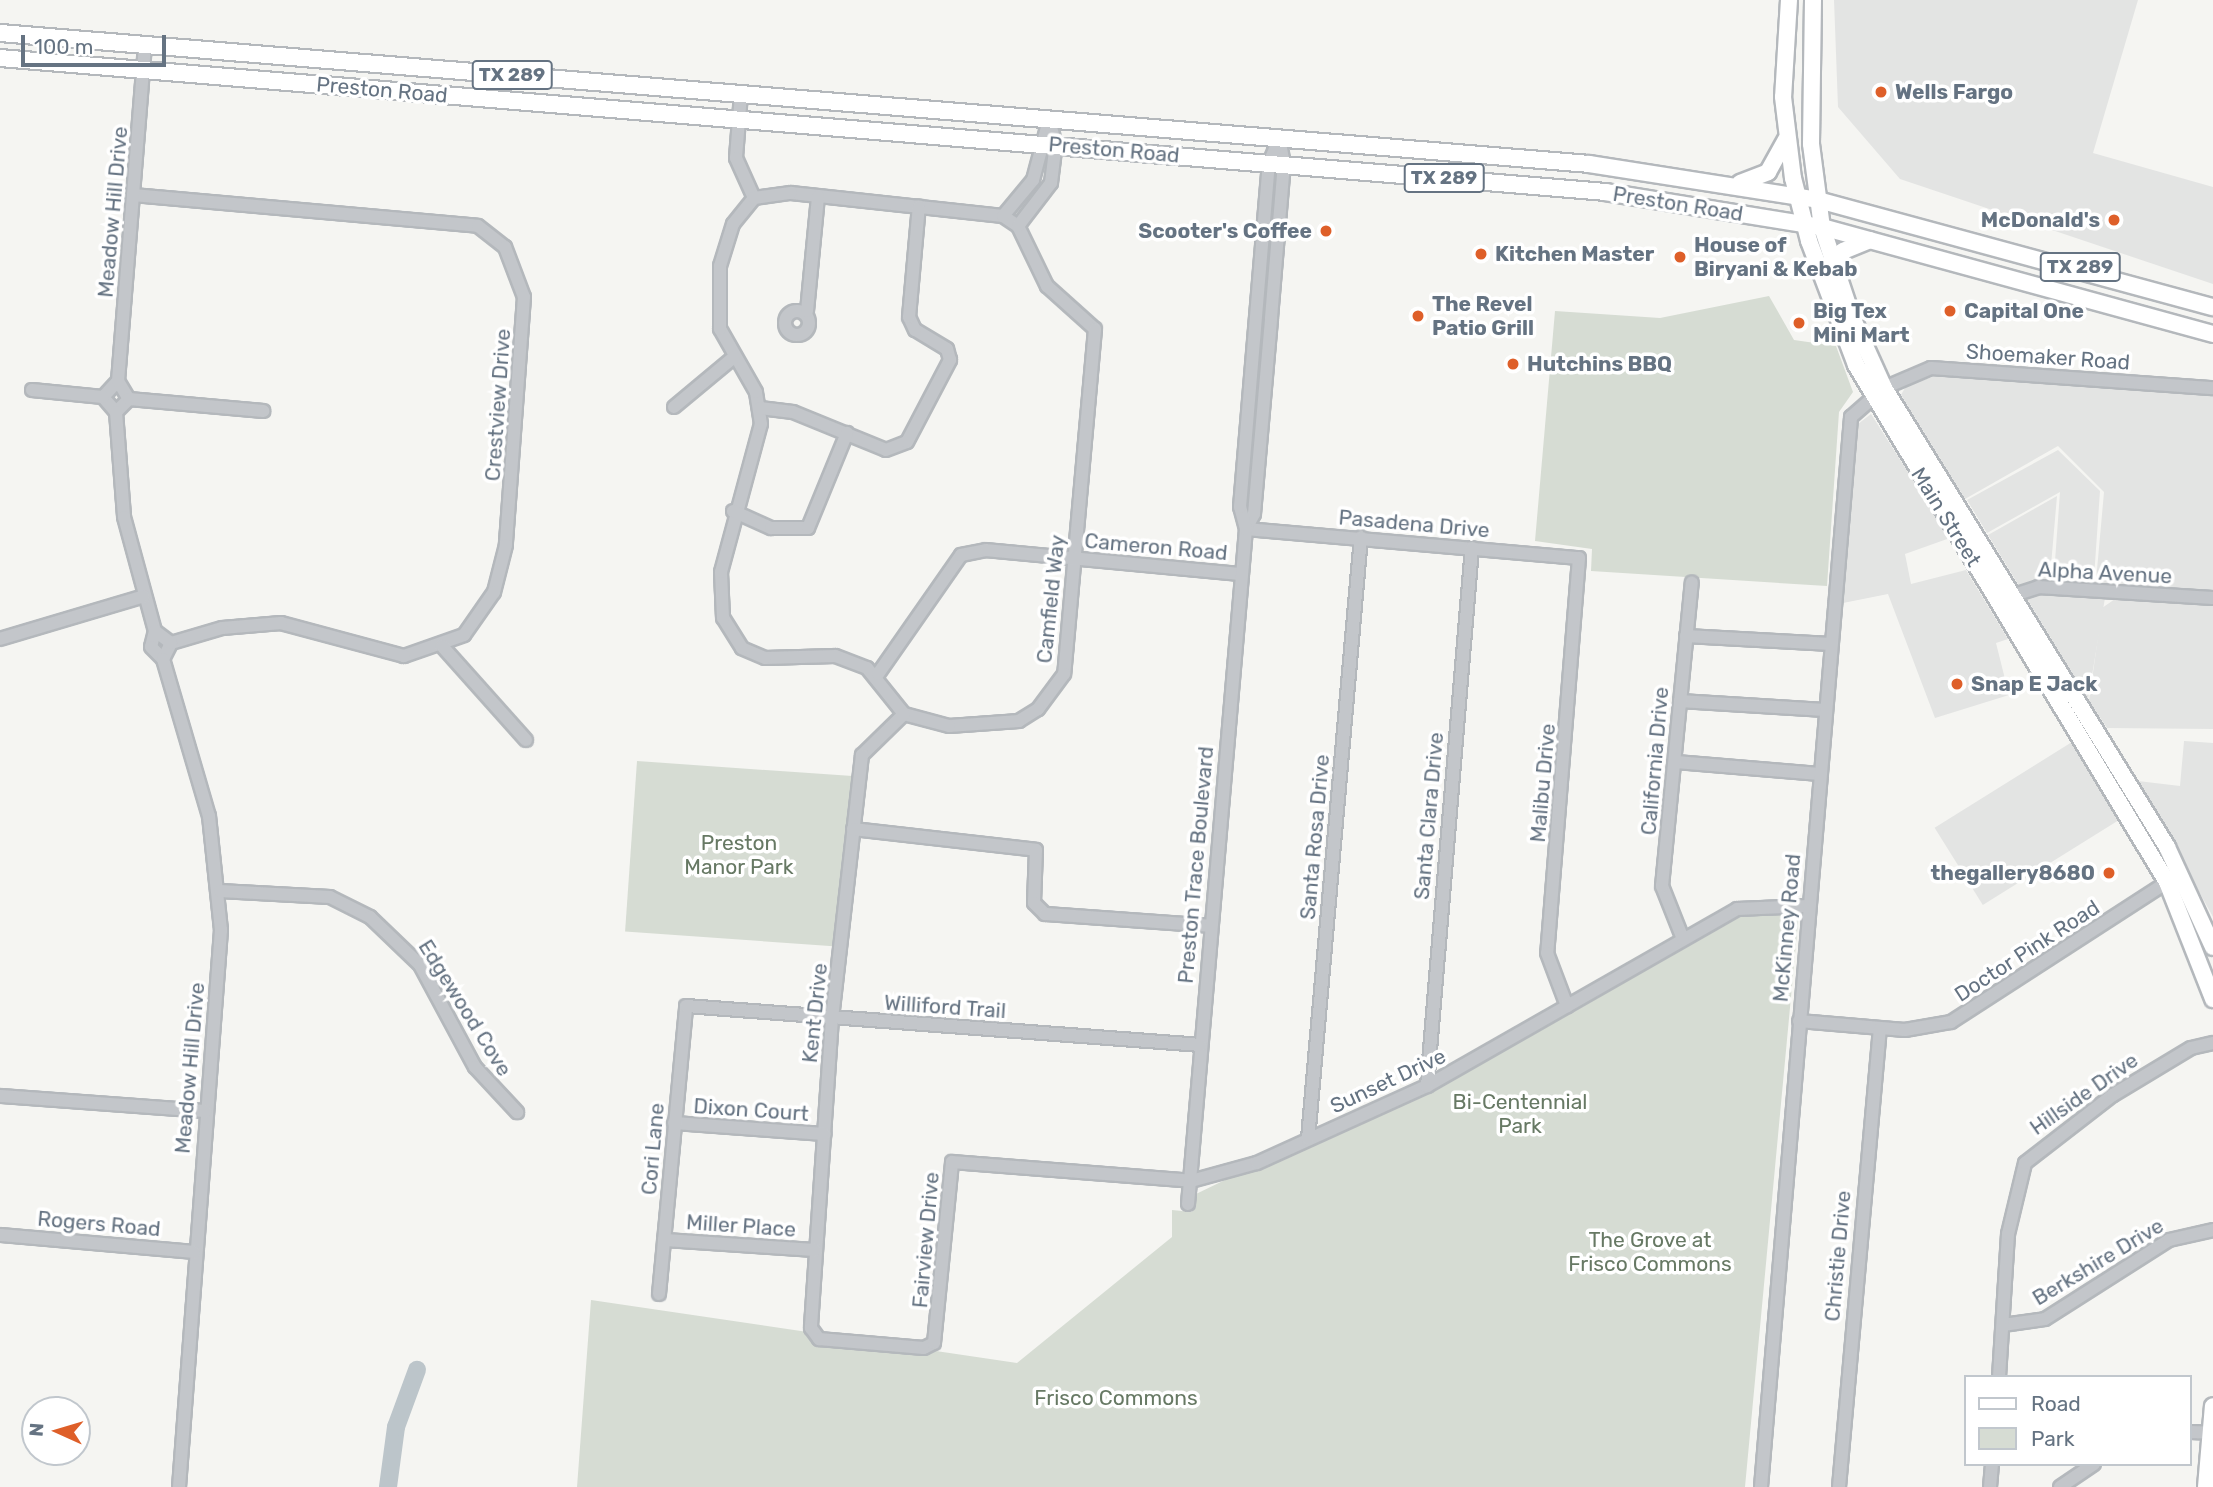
<!DOCTYPE html>
<style>
body{margin:0}
#map{position:relative;width:2213px;height:1487px;overflow:hidden;background:#f5f5f2;font-family:Rubik,sans-serif}
div>[style]{position:absolute}
[style*='--x']{left:calc(var(--x)*1px);top:calc(var(--y)*1px);width:calc(var(--w)*1px);rotate:calc(var(--a)*1deg)}
.built>*{inset:0;background:#e3e4e3;transform-origin:0 0}
.green>*{inset:0;background:#d6dcd3;transform-origin:0 0}
.river>*{height:18px;margin:-9px;padding:0 9px;transform-origin:9px;border-radius:9px;background:#bcc5ca}
.roads{filter:drop-shadow(2px 0 #b4b8bc) drop-shadow(-2px 0 #b4b8bc) drop-shadow(0 2px #b4b8bc) drop-shadow(0 -2px #b4b8bc)}
.minor>*{height:12px;margin:-6px;padding:0 6px;transform-origin:6px;border-radius:6px;background:#c3c6ca}
.minor>.ring{margin:-6px;padding:0;box-sizing:content-box;background:none;border:12px solid #c3c6ca;border-radius:50%}
.major>*{height:16px;margin:-8px;padding:0 8px;transform-origin:8px;border-radius:8px;background:#fff}
.dots>*{width:19px;height:19px;translate:-50% -50%;box-sizing:border-box;border:4px solid #fff;border-radius:50%}
span{translate:-50% -50%;white-space:nowrap;text-align:center;line-height:1.15;-webkit-text-stroke:7px #fff;paint-order:stroke}
.shield-label span{padding:2px 5px;background:#fff;border:2px solid;border-radius:5px;-webkit-text-stroke-width:0}
.shield-label{font-size:19px;color:#657382;font-weight:700}
.street-label{font-size:21px;color:#657382}
.poi-label{font-size:21px;color:#657382;font-weight:700}
.left{translate:0 -50%;text-align:left}
.right{translate:-100% -50%;text-align:right}
.park-label{font-size:21px;color:#677964}
.legend{position:absolute;left:1964px;top:1375px;width:228px;height:91px;box-sizing:border-box;background:#fff;border:2px solid #c1c7cd;margin:0;padding:9px 12px;list-style:none;font-size:21px;color:#657382}
.legend li{display:flex;align-items:center;gap:14px;height:35px}
.legend b{width:35px;border:2px solid #c1c7cd}
.north{position:absolute;left:21px;top:1396px;width:70px;height:70px;box-sizing:border-box;background:#fff;border:2px solid #c1c7cd;border-radius:50%;rotate:274deg;font-size:19px;font-weight:700;line-height:28px;text-align:center;color:#657382}
.north::after{content:'';display:block;margin:auto;width:24px;height:32px;background:#de5f29;clip-path:polygon(50% 0,100% 100%,50% 72%,0 100%)}
.scale{position:absolute;left:21px;top:35px;width:145px;height:32px;box-sizing:border-box;border:4px solid #657382;border-top:0;padding-left:9px;font-size:21px;line-height:24px;white-space:nowrap;color:#657382;-webkit-text-stroke:5px #fff;paint-order:stroke}
</style>
<div id="map">
<div class="built">
<div style="clip-path:polygon(1834px 0,2138px 0,2093px 153px,2213px 187px,2213px 284px,1900px 179px,1838px 107px)"></div>
<div style="clip-path:polygon(1938px 375px,2213px 396px,2213px 592px,2107px 586px,2088px 699px,1988px 535px,2057px 496px,2050px 577px,2096px 581px,2104px 492px,2058px 446px,1965px 499px,1901px 395px,1906px 386px)"></div>
<div style="clip-path:polygon(1871px 414px,1950px 538px,1905px 554px,1911px 584px,1966px 570px,2008px 639px,1996px 643px,2009px 695px,1935px 718px,1888px 594px,1843px 603px,1858px 424px)"></div>
<div style="clip-path:polygon(2058px 450px,2100px 491px,2094px 578px,2054px 575px,2060px 492px,1987px 533px,1967px 500px)"></div>
<div style="clip-path:polygon(2115px 599px,2213px 606px,2213px 729px,2107px 728px,2089px 701px,2102px 608px)"></div>
<div style="clip-path:polygon(2184px 741px,2213px 743px,2213px 917px,2138px 781px,2180px 786px)"></div>
<div style="left:2072px;top:742px;width:91px;height:162px;rotate:58deg"></div>
</div>
<div class="green">
<div style="clip-path:polygon(1769px 296px,1794px 340px,1836px 346px,1853px 392px,1839px 412px,1827px 586px,1591px 571px,1592px 549px,1535px 541px,1555px 311px,1660px 318px)"></div>
<div style="left:637px;top:761px;width:216px;height:171px;rotate:4deg"></div>
<div style="clip-path:polygon(1799px 912px,1745px 1487px,577px 1487px,591px 1300px,1017px 1363px,1172px 1237px,1172px 1210px,1192px 1212px,1196px 1194px,1580px 1008px,1746px 913px)"></div>
</div>
<div class="river">
<div style="--x:388;--y:1487;--w:61;--a:-82.4"></div>
<div style="--x:396;--y:1427;--w:61;--a:-69.8"></div>
</div>
<div class="roads">
<div class="minor">
<div style="--x:741;--y:94;--w:64;--a:94.5"></div>
<div style="--x:736;--y:158;--w:44;--a:65.8"></div>
<div style="--x:791;--y:193;--w:213;--a:6.2"></div>
<div style="--x:1003;--y:216;--w:18;--a:34"></div>
<div style="--x:1018;--y:226;--w:67;--a:64.2"></div>
<div style="--x:1047;--y:286;--w:64;--a:41.9"></div>
<div style="--x:1095;--y:329;--w:346;--a:95.1"></div>
<div style="--x:1064;--y:674;--w:44;--a:126.6"></div>
<div style="--x:1038;--y:709;--w:22;--a:148"></div>
<div style="--x:1019;--y:721;--w:70;--a:175.9"></div>
<div style="--x:949;--y:726;--w:47;--a:-165.1"></div>
<div style="--x:904;--y:714;--w:59;--a:-128.8"></div>
<div style="--x:867;--y:668;--w:34;--a:-159"></div>
<div style="--x:835;--y:656;--w:70;--a:178.4"></div>
<div style="--x:765;--y:658;--w:25;--a:-157"></div>
<div style="--x:742;--y:648;--w:36;--a:-122"></div>
<div style="--x:723;--y:618;--w:46;--a:-92.5"></div>
<div style="--x:721;--y:572;--w:153;--a:-74.9"></div>
<div style="--x:761;--y:424;--w:32;--a:-99"></div>
<div style="--x:756;--y:392;--w:73;--a:-119.7"></div>
<div style="--x:720;--y:329;--w:63;--a:-90"></div>
<div style="--x:720;--y:266;--w:44;--a:-72.8"></div>
<div style="--x:733;--y:224;--w:33;--a:-51"></div>
<div style="--x:754;--y:198;--w:37;--a:-8"></div>
<div style="--x:133;--y:195;--w:346;--a:5.1"></div>
<div style="--x:478;--y:226;--w:34;--a:38"></div>
<div style="--x:505;--y:247;--w:53;--a:69.2"></div>
<div style="--x:524;--y:297;--w:249;--a:94.2"></div>
<div style="--x:506;--y:545;--w:49;--a:104.3"></div>
<div style="--x:494;--y:592;--w:52;--a:124.9"></div>
<div style="--x:464;--y:635;--w:64;--a:160.7"></div>
<div style="--x:404;--y:656;--w:127;--a:-165"></div>
<div style="--x:281;--y:623;--w:59;--a:175.2"></div>
<div style="--x:222;--y:628;--w:53;--a:163.6"></div>
<div style="--x:1003;--y:216;--w:47;--a:-50.2"></div>
<div style="--x:1033;--y:180;--w:62;--a:-75.1"></div>
<div style="--x:1018;--y:226;--w:54;--a:-52.5"></div>
<div style="--x:1051;--y:183;--w:38;--a:-83"></div>
<div style="--x:1056;--y:145;--w:26;--a:-106"></div>
<div class="ring" style="left:785px;top:311px;width:12px;height:12px"></div>
<div style="--x:807;--y:311;--w:115;--a:-84.5"></div>
<div style="--x:118;--y:381;--w:21;--a:59"></div>
<div style="--x:129;--y:399;--w:18;--a:135"></div>
<div style="--x:116;--y:412;--w:20;--a:-131"></div>
<div style="--x:103;--y:397;--w:22;--a:-47"></div>
<div style="--x:118;--y:381;--w:337;--a:-85.4"></div>
<div style="--x:32;--y:390;--w:71;--a:5.6"></div>
<div style="--x:129;--y:399;--w:135;--a:5.1"></div>
<div style="--x:674;--y:407;--w:78;--a:-39.8"></div>
<div style="--x:760;--y:408;--w:33;--a:7"></div>
<div style="--x:793;--y:412;--w:100;--a:22.2"></div>
<div style="--x:886;--y:450;--w:22;--a:-21"></div>
<div style="--x:907;--y:442;--w:93;--a:-62.3"></div>
<div style="--x:950;--y:360;--w:11;--a:-105"></div>
<div style="--x:947;--y:349;--w:37;--a:-149"></div>
<div style="--x:915;--y:330;--w:14;--a:-115"></div>
<div style="--x:909;--y:317;--w:111;--a:-84.9"></div>
<div style="--x:116;--y:412;--w:105;--a:85.6"></div>
<div style="--x:124;--y:517;--w:118;--a:74.8"></div>
<div style="--x:155;--y:631;--w:16;--a:104"></div>
<div style="--x:151;--y:647;--w:17;--a:45"></div>
<div style="--x:163;--y:659;--w:18;--a:-63"></div>
<div style="--x:171;--y:643;--w:20;--a:-143"></div>
<div style="--x:733;--y:511;--w:42;--a:24.1"></div>
<div style="--x:771;--y:528;--w:37;--a:0"></div>
<div style="--x:808;--y:528;--w:103;--a:-67.7"></div>
<div style="--x:1246;--y:529;--w:334;--a:5"></div>
<div style="--x:1579;--y:558;--w:396;--a:94.6"></div>
<div style="--x:1547;--y:953;--w:57;--a:69.3"></div>
<div style="--x:1246;--y:529;--w:17;--a:-62"></div>
<div style="--x:1254;--y:514;--w:197;--a:-85"></div>
<div style="--x:1271;--y:318;--w:155;--a:-85.2"></div>
<div style="--x:1284;--y:164;--w:25;--a:-101"></div>
<div style="--x:2005;--y:598;--w:35;--a:-18"></div>
<div style="--x:2038;--y:587;--w:175;--a:3.6"></div>
<div style="--x:1686;--y:636;--w:145;--a:3.2"></div>
<div style="--x:0;--y:639;--w:150;--a:-16.6"></div>
<div style="--x:442;--y:646;--w:126;--a:48.2"></div>
<div style="--x:163;--y:659;--w:164;--a:73.7"></div>
<div style="--x:209;--y:816;--w:115;--a:84"></div>
<div style="--x:221;--y:930;--w:559;--a:94.31"></div>
<div style="--x:878;--y:674;--w:145;--a:-55.1"></div>
<div style="--x:961;--y:555;--w:25;--a:-11"></div>
<div style="--x:986;--y:550;--w:257;--a:5.4"></div>
<div style="--x:1680;--y:701;--w:145;--a:3.6"></div>
<div style="--x:904;--y:714;--w:59;--a:135.7"></div>
<div style="--x:862;--y:755;--w:265;--a:96.5"></div>
<div style="--x:832;--y:1018;--w:311;--a:93.9"></div>
<div style="--x:811;--y:1328;--w:14;--a:54"></div>
<div style="--x:819;--y:1339;--w:105;--a:4.9"></div>
<div style="--x:924;--y:1348;--w:11;--a:-27"></div>
<div style="--x:934;--y:1343;--w:182;--a:-84.3"></div>
<div style="--x:952;--y:1162;--w:240;--a:4.5"></div>
<div style="--x:1191;--y:1181;--w:68;--a:-15.3"></div>
<div style="--x:1257;--y:1163;--w:187;--a:-24.4"></div>
<div style="--x:1427;--y:1086;--w:357;--a:-29.7"></div>
<div style="--x:1737;--y:909;--w:71;--a:-2.4"></div>
<div style="--x:1676;--y:762;--w:144;--a:4.8"></div>
<div style="--x:853;--y:829;--w:184;--a:6.5"></div>
<div style="--x:1036;--y:850;--w:53;--a:92.2"></div>
<div style="--x:1034;--y:903;--w:16;--a:45"></div>
<div style="--x:1045;--y:914;--w:166;--a:4.1"></div>
<div style="--x:220;--y:891;--w:110;--a:3.1"></div>
<div style="--x:330;--y:897;--w:45;--a:26.6"></div>
<div style="--x:370;--y:917;--w:69;--a:43.8"></div>
<div style="--x:420;--y:965;--w:116;--a:61.7"></div>
<div style="--x:475;--y:1067;--w:62;--a:47"></div>
<div style="--x:1683;--y:939;--w:57;--a:-111.6"></div>
<div style="--x:1662;--y:886;--w:305;--a:-84.4"></div>
<div style="--x:1799;--y:1021;--w:106;--a:4.9"></div>
<div style="--x:1905;--y:1030;--w:47;--a:-9.9"></div>
<div style="--x:1951;--y:1022;--w:265;--a:-32.9"></div>
<div style="--x:1427;--y:1086;--w:540;--a:-85.22"></div>
<div style="--x:0;--y:1096;--w:206;--a:4.2"></div>
<div style="--x:674;--y:1123;--w:151;--a:4.2"></div>
<div style="--x:1308;--y:1139;--w:604;--a:-84.97"></div>
<div style="--x:1188;--y:1204;--w:677;--a:-85.09"></div>
<div style="--x:1246;--y:529;--w:23;--a:-105"></div>
<div style="--x:1240;--y:507;--w:345;--a:-85.2"></div>
<div style="--x:1269;--y:163;--w:26;--a:-67"></div>
<div style="--x:0;--y:1235;--w:195;--a:5"></div>
<div style="--x:664;--y:1240;--w:152;--a:3.8"></div>
<div style="--x:659;--y:1294;--w:289;--a:-84.6"></div>
<div style="--x:686;--y:1006;--w:516;--a:4.33"></div>
<div style="--x:2003;--y:1325;--w:42;--a:-8.1"></div>
<div style="--x:2045;--y:1319;--w:147;--a:-32.5"></div>
<div style="--x:2169;--y:1240;--w:45;--a:-12.8"></div>
<div style="--x:1999;--y:1377;--w:143;--a:-86.4"></div>
<div style="--x:2008;--y:1234;--w:73;--a:-76.5"></div>
<div style="--x:2025;--y:1163;--w:111;--a:-37.7"></div>
<div style="--x:2113;--y:1095;--w:91;--a:-31.1"></div>
<div style="--x:2191;--y:1048;--w:23;--a:-13"></div>
<div style="--x:2190;--y:1432;--w:23;--a:2"></div>
<div style="--x:1761;--y:1487;--w:1074;--a:-85.19"></div>
<div style="--x:1851;--y:417;--w:44;--a:-41.3"></div>
<div style="--x:1884;--y:388;--w:51;--a:-23.1"></div>
<div style="--x:1931;--y:368;--w:283;--a:4.1"></div>
<div style="--x:1839;--y:1487;--w:460;--a:-84.9"></div>
<div style="--x:1990;--y:1487;--w:23;--a:-85"></div>
<div style="--x:2060;--y:1487;--w:41;--a:-34.1"></div>
</div>
<div class="major">
<div style="--x:1789;--y:0;--w:97;--a:93.5"></div>
<div style="--x:1783;--y:97;--w:82;--a:83"></div>
<div style="--x:1793;--y:178;--w:65;--a:75.7"></div>
<div style="--x:1809;--y:241;--w:133;--a:69.2"></div>
<div style="--x:1856;--y:365;--w:603;--a:58.97"></div>
<div style="--x:2167;--y:882;--w:126;--a:68.5"></div>
<div style="--x:1813;--y:0;--w:144;--a:90.8"></div>
<div style="--x:1811;--y:144;--w:84;--a:82.5"></div>
<div style="--x:1822;--y:227;--w:95;--a:71.6"></div>
<div style="--x:1852;--y:317;--w:78;--a:65.7"></div>
<div style="--x:1884;--y:388;--w:539;--a:58.34"></div>
<div style="--x:2167;--y:847;--w:110;--a:65.3"></div>
<div style="--x:0;--y:33;--w:1594;--a:4.71"></div>
<div style="--x:1589;--y:164;--w:232;--a:8.9"></div>
<div style="--x:1818;--y:200;--w:409;--a:15.2"></div>
<div style="--x:0;--y:58;--w:1611;--a:4.77"></div>
<div style="--x:1605;--y:192;--w:220;--a:9.2"></div>
<div style="--x:1822;--y:227;--w:405;--a:15.3"></div>
<div style="--x:1740;--y:183;--w:30;--a:-21"></div>
<div style="--x:1768;--y:172;--w:37;--a:-61"></div>
<div style="--x:1836;--y:269;--w:19;--a:-69"></div>
<div style="--x:1843;--y:251;--w:29;--a:-22"></div>
<div style="--x:2206;--y:1487;--w:81;--a:-85.1"></div>
</div>
</div>
<div class="dots">
<div style="left:1881px;top:92px;background:#de5f29"></div>
<div style="left:2114px;top:220px;background:#de5f29"></div>
<div style="left:1326px;top:231px;background:#de5f29"></div>
<div style="left:1481px;top:254px;background:#de5f29"></div>
<div style="left:1680px;top:257px;background:#de5f29"></div>
<div style="left:1950px;top:311px;background:#de5f29"></div>
<div style="left:1418px;top:316px;background:#de5f29"></div>
<div style="left:1799px;top:323px;background:#de5f29"></div>
<div style="left:1513px;top:364px;background:#de5f29"></div>
<div style="left:1957px;top:684px;background:#de5f29"></div>
<div style="left:2109px;top:873px;background:#de5f29"></div>
</div>
<div class="shield-label">
<span style="left:512px;top:75px">TX 289</span>
<span style="left:1444px;top:178px">TX 289</span>
<span style="left:2080px;top:267px">TX 289</span>
</div>
<div class="street-label">
<span style="left:382px;top:90px;rotate:5deg">Preston Road</span>
<span style="left:1114px;top:150px;rotate:5deg">Preston Road</span>
<span style="left:1678px;top:204px;rotate:9deg">Preston Road</span>
<span style="left:113px;top:212px;rotate:-85deg">Meadow Hill Drive</span>
<span style="left:2048px;top:357px;rotate:4deg">Shoemaker Road</span>
<span style="left:498px;top:405px;rotate:-86deg">Crestview Drive</span>
<span style="left:1946px;top:517px;rotate:58deg">Main Street</span>
<span style="left:1414px;top:524px;rotate:5deg">Pasadena Drive</span>
<span style="left:1156px;top:547px;rotate:5deg">Cameron Road</span>
<span style="left:2105px;top:573px;rotate:3deg">Alpha Avenue</span>
<span style="left:1051px;top:599px;rotate:-84deg">Camfield Way</span>
<span style="left:1655px;top:761px;rotate:-85deg">California Drive</span>
<span style="left:1543px;top:783px;rotate:-85deg">Malibu Drive</span>
<span style="left:1429px;top:816px;rotate:-85deg">Santa Clara Drive</span>
<span style="left:1315px;top:837px;rotate:-85deg">Santa Rosa Drive</span>
<span style="left:1196px;top:865px;rotate:-85deg">Preston Trace Boulevard</span>
<span style="left:1787px;top:928px;rotate:-85deg">McKinney Road</span>
<span style="left:2027px;top:951px;rotate:-33deg">Doctor Pink Road</span>
<span style="left:945px;top:1007px;rotate:4deg">Williford Trail</span>
<span style="left:465px;top:1008px;rotate:58deg">Edgewood Cove</span>
<span style="left:815px;top:1013px;rotate:-84deg">Kent Drive</span>
<span style="left:190px;top:1068px;rotate:-85deg">Meadow Hill Drive</span>
<span style="left:1388px;top:1081px;rotate:-25deg">Sunset Drive</span>
<span style="left:2084px;top:1094px;rotate:-35deg">Hillside Drive</span>
<span style="left:751px;top:1110px;rotate:4deg">Dixon Court</span>
<span style="left:653px;top:1149px;rotate:-85deg">Cori Lane</span>
<span style="left:99px;top:1224px;rotate:5deg">Rogers Road</span>
<span style="left:741px;top:1226px;rotate:4deg">Miller Place</span>
<span style="left:926px;top:1240px;rotate:-85deg">Fairview Drive</span>
<span style="left:1838px;top:1256px;rotate:-85deg">Christie Drive</span>
<span style="left:2098px;top:1262px;rotate:-31deg">Berkshire Drive</span>
</div>
<div class="poi-label">
<span class="left" style="left:1895px;top:92px">Wells Fargo</span>
<span class="right" style="left:2100px;top:220px">McDonald's</span>
<span class="right" style="left:1312px;top:231px">Scooter's Coffee</span>
<span class="left" style="left:1694px;top:257px">House of<br>Biryani &amp; Kebab</span>
<span class="left" style="left:1495px;top:254px">Kitchen Master</span>
<span class="left" style="left:1432px;top:316px">The Revel<br>Patio Grill</span>
<span class="left" style="left:1813px;top:323px">Big Tex<br>Mini Mart</span>
<span class="left" style="left:1964px;top:311px">Capital One</span>
<span class="left" style="left:1527px;top:364px">Hutchins BBQ</span>
<span class="left" style="left:1971px;top:684px">Snap E Jack</span>
<span class="right" style="left:2095px;top:873px">thegallery8680</span>
</div>
<div class="park-label">
<span style="left:739px;top:855px">Preston<br>Manor Park</span>
<span style="left:1520px;top:1114px">Bi-Centennial<br>Park</span>
<span style="left:1650px;top:1252px">The Grove at<br>Frisco Commons</span>
<span style="left:1116px;top:1398px">Frisco Commons</span>
</div>
<ul class="legend">
<li><b style="height:9px;background:#fff"></b>Road</li>
<li><b style="height:19px;background:#d6dcd3"></b>Park</li>
</ul>
<div class="north">N</div>
<div class="scale">100 m</div>
</div>
